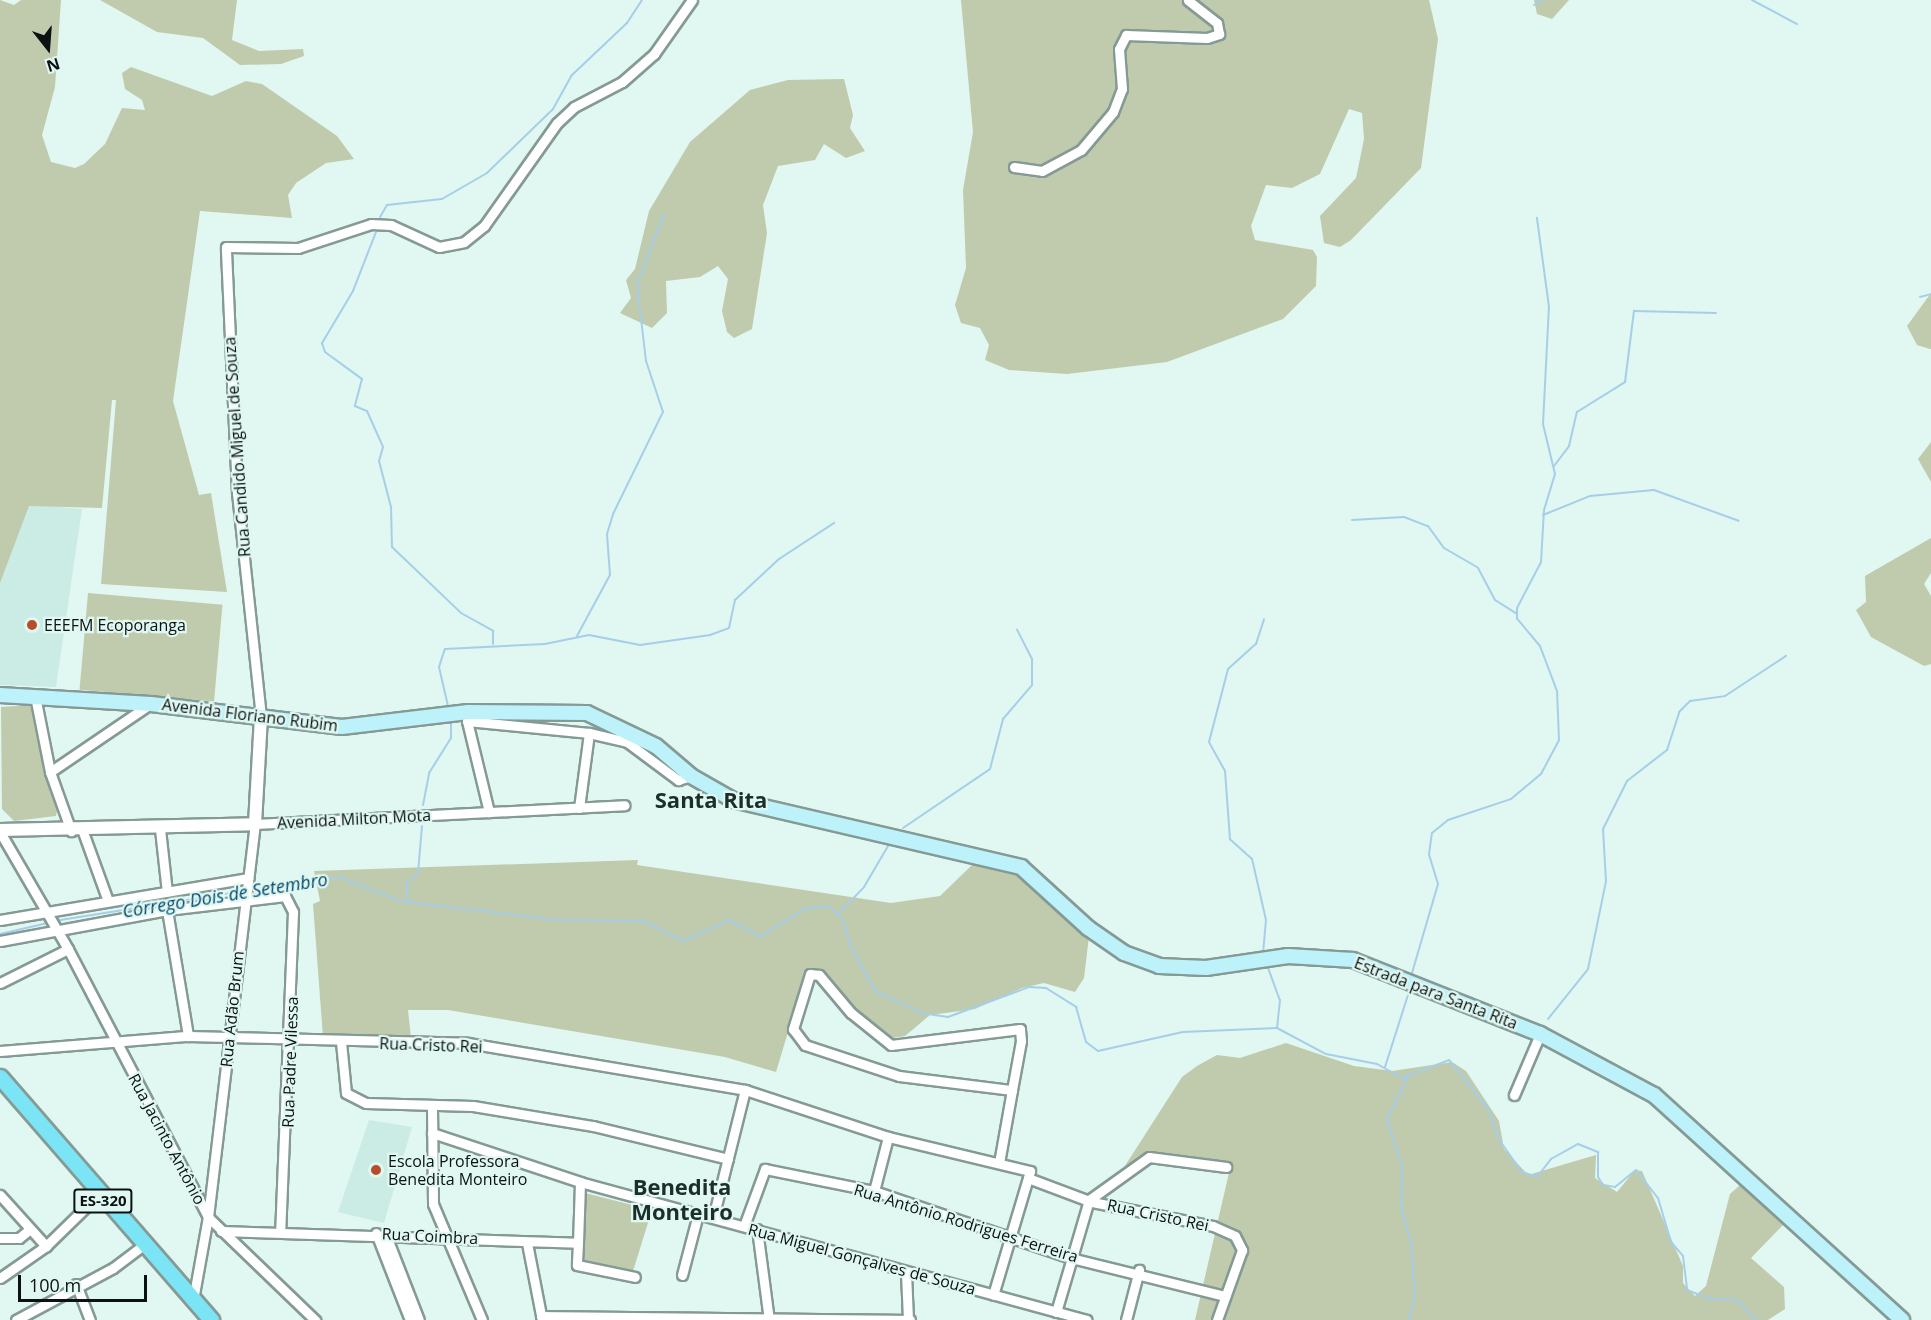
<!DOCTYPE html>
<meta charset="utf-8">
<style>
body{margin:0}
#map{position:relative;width:1931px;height:1320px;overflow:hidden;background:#e0f7f2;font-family:"Open Sans",sans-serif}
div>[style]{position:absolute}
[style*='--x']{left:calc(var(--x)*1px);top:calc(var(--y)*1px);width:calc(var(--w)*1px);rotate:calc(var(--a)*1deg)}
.built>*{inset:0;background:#cbebe5}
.green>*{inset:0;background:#bfcbac;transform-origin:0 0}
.stream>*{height:2px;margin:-1px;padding:0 1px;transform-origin:1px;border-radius:1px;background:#a7cee9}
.roads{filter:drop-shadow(2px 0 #859a95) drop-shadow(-2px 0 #859a95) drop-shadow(0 2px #859a95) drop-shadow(0 -2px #859a95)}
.minor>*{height:9px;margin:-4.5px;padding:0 4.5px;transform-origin:4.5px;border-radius:4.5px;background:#fff}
.tertiary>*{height:12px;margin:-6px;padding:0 6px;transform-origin:6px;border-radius:6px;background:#fff}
.secondary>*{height:14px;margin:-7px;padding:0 7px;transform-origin:7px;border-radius:7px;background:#bdf2fa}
.primary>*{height:15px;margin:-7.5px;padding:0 7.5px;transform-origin:7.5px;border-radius:7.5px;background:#7be5f5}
.dots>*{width:16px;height:16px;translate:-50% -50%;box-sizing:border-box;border:3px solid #e0f7f2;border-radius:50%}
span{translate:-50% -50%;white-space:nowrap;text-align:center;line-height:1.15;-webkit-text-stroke:4.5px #e0f7f2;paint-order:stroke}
.shield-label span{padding:2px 4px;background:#e0f7f2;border:2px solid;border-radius:4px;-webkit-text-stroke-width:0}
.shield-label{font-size:15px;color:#0b1211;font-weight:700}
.street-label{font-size:16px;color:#0b1211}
.poi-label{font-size:16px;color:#0b1211}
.left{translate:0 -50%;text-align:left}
.water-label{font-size:18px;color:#00486b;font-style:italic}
.district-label{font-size:22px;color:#1b2e2a;font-weight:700}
.north{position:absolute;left:18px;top:18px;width:60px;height:60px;-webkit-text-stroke:4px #e0f7f2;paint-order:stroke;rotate:163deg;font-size:16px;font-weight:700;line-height:24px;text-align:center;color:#0b1211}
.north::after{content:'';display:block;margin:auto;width:21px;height:27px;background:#0b1211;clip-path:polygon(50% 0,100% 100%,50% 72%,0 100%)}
.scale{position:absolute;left:18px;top:1275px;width:129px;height:27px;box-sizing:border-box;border:3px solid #0b1211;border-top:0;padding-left:8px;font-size:18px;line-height:21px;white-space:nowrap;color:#0b1211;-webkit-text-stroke:4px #e0f7f2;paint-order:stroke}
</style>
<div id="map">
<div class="built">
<div style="clip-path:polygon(22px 504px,82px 509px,56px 687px,0 685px,0 565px)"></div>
<div style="clip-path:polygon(369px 1120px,412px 1127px,384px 1223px,338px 1212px)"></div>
</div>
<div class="green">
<div style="clip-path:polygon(0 0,14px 5px,21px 0,61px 0,55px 87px,42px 135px,51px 162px,75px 168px,84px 164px,105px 144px,122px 108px,145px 110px,142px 100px,125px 89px,122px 73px,131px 67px,212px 96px,246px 81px,262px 84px,337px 136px,354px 159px,326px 163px,296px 183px,288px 195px,292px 218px,200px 211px,173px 401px,199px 495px,211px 493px,227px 592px,101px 584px,116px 400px,112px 400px,102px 508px,29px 506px,0 583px)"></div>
<div style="clip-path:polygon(100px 0,237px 0,232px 40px,259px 51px,303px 49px,304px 56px,281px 64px,240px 65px,203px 38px,157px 32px)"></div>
<div style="clip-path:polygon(961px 0,1429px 0,1438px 39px,1421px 168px,1351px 240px,1340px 247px,1324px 243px,1320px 216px,1356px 178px,1364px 139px,1362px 113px,1349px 109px,1320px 174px,1292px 188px,1266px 185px,1251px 226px,1255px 240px,1313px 250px,1317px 257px,1316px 286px,1283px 319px,1167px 362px,1067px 374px,1009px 370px,985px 360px,989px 345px,980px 328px,961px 323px,955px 305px,966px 268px,963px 190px,973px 132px)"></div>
<div style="clip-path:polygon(1534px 0,1569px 0,1552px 19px,1537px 14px)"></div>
<div style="clip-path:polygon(844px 79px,853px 115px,850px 128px,865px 151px,846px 158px,824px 144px,815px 160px,778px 166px,763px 205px,767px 233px,752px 329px,734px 338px,727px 332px,722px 311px,728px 279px,718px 266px,700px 277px,666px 281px,667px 313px,652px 328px,620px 313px,631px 298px,626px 280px,635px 269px,649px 211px,690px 142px,750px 90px,788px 80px)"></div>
<div style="clip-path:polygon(1931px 293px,1931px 349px,1930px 349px,1917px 345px,1907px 326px)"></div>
<div style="clip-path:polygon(1931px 442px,1931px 482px,1918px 459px)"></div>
<div style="clip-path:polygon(1931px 538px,1931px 573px,1924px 584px,1931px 596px,1931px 664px,1924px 666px,1871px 637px,1856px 610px,1866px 602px,1865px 576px)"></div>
<div style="left:88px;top:593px;width:135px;height:97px;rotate:5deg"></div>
<div style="clip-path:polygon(32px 705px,57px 811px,56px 816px,14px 821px,2px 809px,1px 707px)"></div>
<div style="clip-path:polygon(638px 860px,637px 865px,891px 903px,940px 896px,972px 865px,987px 862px,1019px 870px,1090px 928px,1084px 978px,1075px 992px,1044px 983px,1022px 988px,975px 1009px,930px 1015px,905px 1036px,892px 1038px,835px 996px,816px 970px,807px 969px,776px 1072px,725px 1057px,448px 1010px,408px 1010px,411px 1038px,323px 1037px,313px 904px,320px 901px,314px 871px)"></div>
<div style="clip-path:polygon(1286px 1043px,1354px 1066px,1392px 1071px,1452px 1062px,1466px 1071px,1499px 1121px,1504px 1149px,1528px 1175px,1596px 1155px,1595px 1178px,1617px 1192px,1635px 1170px,1642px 1171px,1683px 1266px,1683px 1283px,1695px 1296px,1706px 1286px,1730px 1194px,1740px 1185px,1783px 1225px,1751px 1258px,1784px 1287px,1785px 1309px,1768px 1320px,1195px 1320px,1231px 1164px,1155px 1160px,1123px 1169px,1182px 1077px,1197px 1066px,1217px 1055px,1240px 1058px)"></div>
<div style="clip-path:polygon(585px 1193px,652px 1210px,633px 1271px,582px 1260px)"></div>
</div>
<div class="stream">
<div style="--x:1752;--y:0;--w:51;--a:28.1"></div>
<div style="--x:1534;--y:5;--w:10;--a:-29"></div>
<div style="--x:380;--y:217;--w:14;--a:-60"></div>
<div style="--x:387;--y:205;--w:55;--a:-6.2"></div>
<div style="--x:442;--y:199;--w:52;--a:-30"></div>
<div style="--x:487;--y:173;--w:92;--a:-44.1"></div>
<div style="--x:553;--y:109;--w:38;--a:-61"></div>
<div style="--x:571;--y:76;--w:77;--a:-43.4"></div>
<div style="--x:627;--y:23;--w:27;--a:-57"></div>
<div style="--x:376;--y:232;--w:63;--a:111.3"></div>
<div style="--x:353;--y:291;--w:61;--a:120.8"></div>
<div style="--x:322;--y:343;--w:9;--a:72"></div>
<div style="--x:325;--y:352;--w:46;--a:36.1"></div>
<div style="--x:362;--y:379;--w:28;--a:105"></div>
<div style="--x:355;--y:406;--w:13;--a:23"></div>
<div style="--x:367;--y:411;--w:39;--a:66"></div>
<div style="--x:383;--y:447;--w:15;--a:106"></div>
<div style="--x:379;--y:461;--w:48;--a:75.4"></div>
<div style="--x:391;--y:507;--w:40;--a:88.6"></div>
<div style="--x:392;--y:547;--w:95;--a:43.7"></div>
<div style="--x:461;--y:613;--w:37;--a:29"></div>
<div style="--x:493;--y:631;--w:13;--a:90"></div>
<div style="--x:1920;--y:297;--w:11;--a:-15"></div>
<div style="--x:1554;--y:466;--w:25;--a:-53"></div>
<div style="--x:1569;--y:446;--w:35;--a:-77"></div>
<div style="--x:1577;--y:412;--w:57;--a:-32"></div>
<div style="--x:1625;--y:382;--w:72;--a:-82.8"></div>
<div style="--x:1634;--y:311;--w:82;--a:1.4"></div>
<div style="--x:1543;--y:515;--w:51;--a:-22"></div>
<div style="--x:1590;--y:496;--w:64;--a:-5.4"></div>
<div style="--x:1654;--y:490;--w:90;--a:20"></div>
<div style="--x:1352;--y:520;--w:52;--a:-3.3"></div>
<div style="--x:1404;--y:517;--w:26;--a:21"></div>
<div style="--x:1428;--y:526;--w:27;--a:54"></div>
<div style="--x:1444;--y:548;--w:39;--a:30"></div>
<div style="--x:1478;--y:568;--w:36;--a:62"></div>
<div style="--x:1495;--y:600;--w:26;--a:32"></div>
<div style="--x:577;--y:636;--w:69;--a:-61.6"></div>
<div style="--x:610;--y:575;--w:41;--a:-94.2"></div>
<div style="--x:607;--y:534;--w:21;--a:-73"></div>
<div style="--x:613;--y:514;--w:114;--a:-63.9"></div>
<div style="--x:663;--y:412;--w:54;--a:-108.4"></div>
<div style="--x:646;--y:361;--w:78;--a:-96.7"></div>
<div style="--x:637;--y:284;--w:75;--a:-68.9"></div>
<div style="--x:448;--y:706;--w:40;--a:-103"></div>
<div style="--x:439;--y:667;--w:19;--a:-72"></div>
<div style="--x:445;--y:649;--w:100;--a:-2.9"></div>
<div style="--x:545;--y:644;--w:45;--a:-11.6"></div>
<div style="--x:589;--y:635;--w:52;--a:11.1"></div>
<div style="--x:640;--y:645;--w:71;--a:-8.1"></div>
<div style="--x:710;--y:635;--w:20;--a:-20"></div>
<div style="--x:729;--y:628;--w:29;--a:-78"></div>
<div style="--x:735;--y:600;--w:60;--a:-43"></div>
<div style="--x:779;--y:559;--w:66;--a:-33.2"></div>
<div style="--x:423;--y:805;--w:33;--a:-79"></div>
<div style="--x:429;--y:773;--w:41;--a:-57.8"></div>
<div style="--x:451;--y:738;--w:18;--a:-90"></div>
<div style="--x:903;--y:828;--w:105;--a:-34.1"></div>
<div style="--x:990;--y:769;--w:52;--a:-75.4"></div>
<div style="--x:1003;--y:719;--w:45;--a:-49.5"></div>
<div style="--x:1032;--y:685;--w:26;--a:-90"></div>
<div style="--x:1032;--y:659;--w:33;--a:-117"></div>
<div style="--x:249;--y:890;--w:92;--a:-8.1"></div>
<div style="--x:340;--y:877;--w:65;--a:21.8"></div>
<div style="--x:400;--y:901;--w:158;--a:6.9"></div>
<div style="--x:557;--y:920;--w:87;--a:0.7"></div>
<div style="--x:644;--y:921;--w:44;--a:27.1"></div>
<div style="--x:683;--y:941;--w:51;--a:-24.5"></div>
<div style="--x:729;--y:920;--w:36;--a:27"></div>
<div style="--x:761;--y:936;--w:51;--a:-32.1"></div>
<div style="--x:804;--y:909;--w:25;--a:-7"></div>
<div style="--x:829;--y:906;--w:20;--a:45"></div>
<div style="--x:843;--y:920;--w:26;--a:74"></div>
<div style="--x:850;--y:945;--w:52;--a:61.5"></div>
<div style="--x:875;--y:991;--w:52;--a:25.1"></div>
<div style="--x:922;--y:1013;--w:26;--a:9"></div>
<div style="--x:948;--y:1017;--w:86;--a:-20.3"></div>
<div style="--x:1029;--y:987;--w:17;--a:3"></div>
<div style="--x:1046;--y:988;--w:36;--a:32"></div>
<div style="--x:1076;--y:1007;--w:36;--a:74"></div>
<div style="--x:1086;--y:1042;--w:15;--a:37"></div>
<div style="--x:1098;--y:1051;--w:87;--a:-12.6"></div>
<div style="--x:1183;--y:1032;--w:94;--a:-2.4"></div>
<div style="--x:1277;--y:1028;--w:55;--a:28"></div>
<div style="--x:1326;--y:1054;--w:52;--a:11.1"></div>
<div style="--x:1377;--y:1064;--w:29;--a:29"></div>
<div style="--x:1402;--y:1078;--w:50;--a:-21"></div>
<div style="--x:1449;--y:1060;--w:60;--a:51"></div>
<div style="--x:1487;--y:1107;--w:36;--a:69"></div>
<div style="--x:1500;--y:1141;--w:38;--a:55"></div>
<div style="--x:1522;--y:1172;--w:16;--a:18"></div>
<div style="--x:1537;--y:1177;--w:23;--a:-52"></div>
<div style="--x:1551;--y:1159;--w:31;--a:-29"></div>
<div style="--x:1578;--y:1144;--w:22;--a:22"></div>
<div style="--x:1598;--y:1152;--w:25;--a:90"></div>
<div style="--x:1598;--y:1177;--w:9;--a:58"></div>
<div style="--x:1603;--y:1185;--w:12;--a:9"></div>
<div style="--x:1615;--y:1187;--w:27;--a:-39"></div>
<div style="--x:1636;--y:1170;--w:36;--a:52"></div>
<div style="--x:1658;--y:1198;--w:46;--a:73.5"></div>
<div style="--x:1671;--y:1242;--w:18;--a:49"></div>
<div style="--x:1683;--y:1256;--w:34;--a:83"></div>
<div style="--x:1687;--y:1290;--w:26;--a:21"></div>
<div style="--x:1711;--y:1299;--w:26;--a:2"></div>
<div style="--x:1737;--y:1300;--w:28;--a:46"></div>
<div style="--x:407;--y:902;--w:19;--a:-90"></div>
<div style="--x:407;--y:883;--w:15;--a:-42"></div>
<div style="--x:418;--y:873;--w:47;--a:-85.1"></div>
<div style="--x:839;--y:913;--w:36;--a:-46"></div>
<div style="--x:864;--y:887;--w:53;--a:-59.6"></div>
<div style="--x:54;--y:921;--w:191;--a:-9"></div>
<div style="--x:0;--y:934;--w:49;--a:-12.9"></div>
<div style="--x:1263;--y:954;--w:34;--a:-85"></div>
<div style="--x:1266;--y:920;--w:63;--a:-102.9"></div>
<div style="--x:1252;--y:859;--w:30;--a:-138"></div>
<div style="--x:1230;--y:839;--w:68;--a:-94.2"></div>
<div style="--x:1225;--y:771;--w:33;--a:-119"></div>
<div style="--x:1209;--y:742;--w:75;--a:-75.4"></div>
<div style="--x:1228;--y:669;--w:38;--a:-42"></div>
<div style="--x:1256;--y:644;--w:26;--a:-72"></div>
<div style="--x:1267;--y:965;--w:37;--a:70"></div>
<div style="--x:1280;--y:1000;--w:28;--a:96"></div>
<div style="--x:1412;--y:973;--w:93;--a:-73.7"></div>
<div style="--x:1438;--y:884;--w:31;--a:-107"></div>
<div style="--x:1429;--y:854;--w:21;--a:-82"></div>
<div style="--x:1432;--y:833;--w:21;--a:-39"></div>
<div style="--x:1448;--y:820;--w:66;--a:-18.4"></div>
<div style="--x:1511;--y:799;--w:39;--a:-40"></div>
<div style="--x:1541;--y:774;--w:38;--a:-62"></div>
<div style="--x:1559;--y:740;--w:49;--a:-92.3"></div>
<div style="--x:1557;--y:691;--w:48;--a:-110.7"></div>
<div style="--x:1540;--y:646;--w:35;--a:-130"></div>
<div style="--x:1517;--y:619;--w:11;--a:-90"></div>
<div style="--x:1517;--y:608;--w:52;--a:-62.4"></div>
<div style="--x:1541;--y:562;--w:52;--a:-86.7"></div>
<div style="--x:1544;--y:510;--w:38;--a:-73"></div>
<div style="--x:1555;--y:474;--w:51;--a:-103.5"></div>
<div style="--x:1543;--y:424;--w:117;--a:-87.1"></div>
<div style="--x:1549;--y:307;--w:90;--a:-97.7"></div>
<div style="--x:1548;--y:1019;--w:64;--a:-51.3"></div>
<div style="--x:1588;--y:969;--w:90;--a:-78.4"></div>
<div style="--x:1606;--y:881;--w:52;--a:-93.3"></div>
<div style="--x:1603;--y:829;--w:54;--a:-63.4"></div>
<div style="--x:1627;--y:781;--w:51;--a:-37.8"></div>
<div style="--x:1667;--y:750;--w:40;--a:-72"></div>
<div style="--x:1679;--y:712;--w:16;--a:-45"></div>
<div style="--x:1690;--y:701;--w:35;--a:-8"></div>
<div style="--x:1725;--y:696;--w:73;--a:-33.3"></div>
<div style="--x:1385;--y:1067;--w:79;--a:-72.3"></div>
<div style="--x:1408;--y:1077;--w:47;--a:116.6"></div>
<div style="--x:1387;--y:1119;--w:50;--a:72.6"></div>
<div style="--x:1402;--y:1167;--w:39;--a:91"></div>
<div style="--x:1401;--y:1206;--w:38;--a:75"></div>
<div style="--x:1411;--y:1243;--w:52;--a:85.6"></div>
<div style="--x:1415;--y:1295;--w:26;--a:103"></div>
</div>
<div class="roads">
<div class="minor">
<div style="--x:1014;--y:167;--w:28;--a:8"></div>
<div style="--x:1042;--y:171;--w:44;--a:-28.3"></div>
<div style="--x:1081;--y:150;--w:50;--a:-49.9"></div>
<div style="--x:1113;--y:112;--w:25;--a:-69"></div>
<div style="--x:1122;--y:89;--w:40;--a:-94.3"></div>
<div style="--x:1119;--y:49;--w:16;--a:-63"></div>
<div style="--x:1126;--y:35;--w:81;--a:2.1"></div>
<div style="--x:1207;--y:38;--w:13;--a:-18"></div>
<div style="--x:1219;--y:34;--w:11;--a:-100"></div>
<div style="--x:1217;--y:23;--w:37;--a:-142"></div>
<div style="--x:35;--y:696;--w:77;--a:78.8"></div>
<div style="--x:50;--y:772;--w:63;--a:70.4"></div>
<div style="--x:468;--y:712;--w:9;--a:96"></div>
<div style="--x:467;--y:721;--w:123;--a:5.6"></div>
<div style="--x:589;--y:733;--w:39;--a:13"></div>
<div style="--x:627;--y:742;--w:64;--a:36.7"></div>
<div style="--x:678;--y:780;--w:14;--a:-17"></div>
<div style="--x:261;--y:717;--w:225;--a:-96.1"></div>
<div style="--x:237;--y:493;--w:246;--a:-92.6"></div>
<div style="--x:226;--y:247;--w:72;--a:0.8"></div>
<div style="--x:298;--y:248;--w:77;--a:-18.2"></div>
<div style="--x:371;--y:224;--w:20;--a:3"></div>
<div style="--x:391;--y:225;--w:53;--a:24.6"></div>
<div style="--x:439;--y:247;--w:25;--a:-11"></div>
<div style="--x:464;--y:242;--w:26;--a:-39"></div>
<div style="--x:484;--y:226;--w:126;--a:-54.7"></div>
<div style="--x:557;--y:123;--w:23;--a:-43"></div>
<div style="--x:574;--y:107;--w:54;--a:-27.5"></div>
<div style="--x:622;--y:82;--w:43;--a:-41.2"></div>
<div style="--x:654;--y:54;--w:66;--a:-54.9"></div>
<div style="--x:467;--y:721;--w:94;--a:76.4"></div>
<div style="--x:50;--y:772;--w:121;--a:-34.2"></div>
<div style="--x:579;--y:808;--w:76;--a:-82.4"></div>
<div style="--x:160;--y:829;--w:63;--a:83.7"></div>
<div style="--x:0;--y:832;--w:135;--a:59.8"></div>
<div style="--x:68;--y:949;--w:302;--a:62.4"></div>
<div style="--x:208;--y:1217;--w:149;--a:43.9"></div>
<div style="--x:83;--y:832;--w:73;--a:70.1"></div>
<div style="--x:167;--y:910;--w:128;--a:80.5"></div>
<div style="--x:0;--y:920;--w:252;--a:-9.6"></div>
<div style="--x:0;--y:941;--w:170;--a:-10.5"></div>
<div style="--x:167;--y:910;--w:119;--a:-6.8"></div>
<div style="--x:285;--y:896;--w:18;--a:63"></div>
<div style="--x:293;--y:912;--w:318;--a:92.3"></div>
<div style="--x:0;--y:983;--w:76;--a:-26.6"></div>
<div style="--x:341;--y:1042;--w:51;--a:84.4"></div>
<div style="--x:346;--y:1093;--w:22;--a:27"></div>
<div style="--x:366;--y:1103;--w:107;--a:1.6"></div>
<div style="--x:473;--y:1106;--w:122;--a:9.5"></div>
<div style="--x:593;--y:1126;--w:139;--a:13.7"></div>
<div style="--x:0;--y:1051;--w:189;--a:-4.6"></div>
<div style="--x:188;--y:1036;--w:280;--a:1.4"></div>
<div style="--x:468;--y:1043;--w:281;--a:9.6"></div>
<div style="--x:745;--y:1090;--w:151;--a:18.2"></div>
<div style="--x:888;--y:1137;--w:146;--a:13.5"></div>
<div style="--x:1030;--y:1171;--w:129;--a:106.6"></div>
<div style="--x:1514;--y:1095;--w:66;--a:-66.9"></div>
<div style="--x:432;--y:1106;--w:98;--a:89.4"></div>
<div style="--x:433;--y:1204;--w:126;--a:67.1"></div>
<div style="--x:432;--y:1133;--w:156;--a:18.3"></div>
<div style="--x:580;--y:1182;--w:525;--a:15.23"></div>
<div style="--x:999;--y:1163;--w:74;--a:-79.9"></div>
<div style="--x:1012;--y:1090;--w:50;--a:-79.6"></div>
<div style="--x:1021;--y:1041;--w:12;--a:-95"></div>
<div style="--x:1020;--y:1029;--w:130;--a:172.9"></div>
<div style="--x:891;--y:1045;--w:51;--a:-141.3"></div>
<div style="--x:851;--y:1013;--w:50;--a:-130.1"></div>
<div style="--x:819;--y:975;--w:9;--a:-174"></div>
<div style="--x:810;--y:974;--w:58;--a:107.2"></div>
<div style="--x:793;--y:1029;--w:20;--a:53"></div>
<div style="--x:805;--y:1045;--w:99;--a:18.3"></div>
<div style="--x:899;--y:1076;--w:114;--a:7.1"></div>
<div style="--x:1028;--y:1178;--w:68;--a:20.6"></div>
<div style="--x:1092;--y:1202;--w:123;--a:11.2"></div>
<div style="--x:1213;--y:1226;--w:24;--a:24"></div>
<div style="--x:1235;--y:1236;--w:16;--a:63"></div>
<div style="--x:1242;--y:1250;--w:74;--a:109.7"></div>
<div style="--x:874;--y:1191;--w:56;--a:-75.5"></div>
<div style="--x:0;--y:1195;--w:69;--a:48"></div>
<div style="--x:713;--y:1218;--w:132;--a:-76"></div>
<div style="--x:744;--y:1226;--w:61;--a:-69.8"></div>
<div style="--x:765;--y:1169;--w:111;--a:11.4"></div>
<div style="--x:874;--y:1191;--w:208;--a:18.8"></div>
<div style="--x:1071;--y:1258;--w:159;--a:13.9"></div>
<div style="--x:757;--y:1229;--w:92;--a:82.5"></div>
<div style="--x:221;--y:1231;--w:357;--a:1.9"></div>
<div style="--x:578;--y:1243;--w:61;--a:-88.1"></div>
<div style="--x:376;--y:1233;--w:93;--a:68.7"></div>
<div style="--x:385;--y:1233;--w:93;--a:68.7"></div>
<div style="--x:0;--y:1238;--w:19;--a:0"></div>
<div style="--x:19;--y:1238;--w:13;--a:-39"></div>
<div style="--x:527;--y:1243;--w:78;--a:79"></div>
<div style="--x:578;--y:1243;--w:22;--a:93"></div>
<div style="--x:577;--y:1265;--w:59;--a:11.7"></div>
<div style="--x:906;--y:1272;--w:48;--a:87.6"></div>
<div style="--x:682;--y:1275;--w:63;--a:-75.3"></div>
<div style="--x:0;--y:1278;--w:56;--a:-34.8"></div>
<div style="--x:46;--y:1246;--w:73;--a:-44.4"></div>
<div style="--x:76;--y:1284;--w:39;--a:69"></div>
<div style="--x:193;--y:1300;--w:84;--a:-79.8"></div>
<div style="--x:208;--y:1217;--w:396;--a:-83.2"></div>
<div style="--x:255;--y:824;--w:370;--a:-2.9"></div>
<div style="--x:1056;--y:1312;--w:117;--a:-73.6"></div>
<div style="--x:1089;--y:1200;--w:74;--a:-35.6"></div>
<div style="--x:1149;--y:1157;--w:78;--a:7.4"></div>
<div style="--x:541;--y:1316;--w:369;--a:0.6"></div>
<div style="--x:16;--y:1320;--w:110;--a:-28.2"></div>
<div style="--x:113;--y:1268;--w:39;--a:-37"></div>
<div style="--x:1126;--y:1320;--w:52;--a:-75.4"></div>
</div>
<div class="tertiary">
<div style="--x:0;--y:830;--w:255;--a:-1.3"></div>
<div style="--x:255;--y:824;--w:107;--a:-86.8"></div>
</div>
<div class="secondary">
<div style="--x:0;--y:695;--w:151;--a:3.4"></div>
<div style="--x:151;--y:704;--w:192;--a:6.9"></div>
<div style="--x:342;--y:727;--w:127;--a:-6.8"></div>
<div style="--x:468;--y:712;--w:119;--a:0.5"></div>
<div style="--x:587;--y:713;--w:76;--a:25.6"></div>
<div style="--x:656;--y:746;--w:46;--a:40.6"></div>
<div style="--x:691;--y:776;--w:48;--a:29.7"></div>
<div style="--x:733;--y:800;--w:296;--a:13.1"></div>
<div style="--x:1021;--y:867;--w:91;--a:42.3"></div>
<div style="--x:1088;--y:928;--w:44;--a:34.8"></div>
<div style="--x:1124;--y:953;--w:37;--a:20"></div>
<div style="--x:1159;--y:966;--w:47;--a:2.4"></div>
<div style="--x:1206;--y:968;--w:83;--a:-8.3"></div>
<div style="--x:1288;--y:956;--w:65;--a:3.5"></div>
<div style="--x:1353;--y:960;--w:201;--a:21.6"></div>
<div style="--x:1540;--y:1034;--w:129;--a:28.2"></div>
<div style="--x:1654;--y:1095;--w:335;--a:42.2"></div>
</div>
<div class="primary">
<div style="--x:0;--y:1077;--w:322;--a:49"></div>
</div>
</div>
<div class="dots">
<div style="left:32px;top:625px;background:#b64e2a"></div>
<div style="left:376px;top:1170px;background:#b64e2a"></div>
</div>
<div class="shield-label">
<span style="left:103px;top:1201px">ES-320</span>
</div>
<div class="street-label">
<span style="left:237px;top:447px;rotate:-94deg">Rua Candido Miguel de Souza</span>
<span style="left:250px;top:715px;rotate:7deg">Avenida Floriano Rubim</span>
<span style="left:354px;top:819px;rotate:-3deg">Avenida Milton Mota</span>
<span style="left:1436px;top:993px;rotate:21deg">Estrada para Santa Rita</span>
<span style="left:232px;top:1009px;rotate:-84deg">Rua Adão Brum</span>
<span style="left:431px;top:1045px;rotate:2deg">Rua Cristo Rei</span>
<span style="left:290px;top:1062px;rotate:-88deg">Rua Padre Vilessa</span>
<span style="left:167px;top:1139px;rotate:62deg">Rua Jacinto Antônio</span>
<span style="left:1158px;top:1215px;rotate:12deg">Rua Cristo Rei</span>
<span style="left:966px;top:1223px;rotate:17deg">Rua Antônio Rodrigues Ferreira</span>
<span style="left:430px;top:1236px;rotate:3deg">Rua Coimbra</span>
<span style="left:862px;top:1259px;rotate:15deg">Rua Miguel Gonçalves de Souza</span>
</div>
<div class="poi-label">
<span class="left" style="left:44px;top:625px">EEEFM Ecoporanga</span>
<span class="left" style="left:388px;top:1170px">Escola Professora<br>Benedita Monteiro</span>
</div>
<div class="water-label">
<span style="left:225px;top:895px;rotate:-9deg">Córrego Dois de Setembro</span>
</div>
<div class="district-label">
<span style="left:711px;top:800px">Santa Rita</span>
<span style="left:682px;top:1199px">Benedita<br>Monteiro</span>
</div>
<div class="north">N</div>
<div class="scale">100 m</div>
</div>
